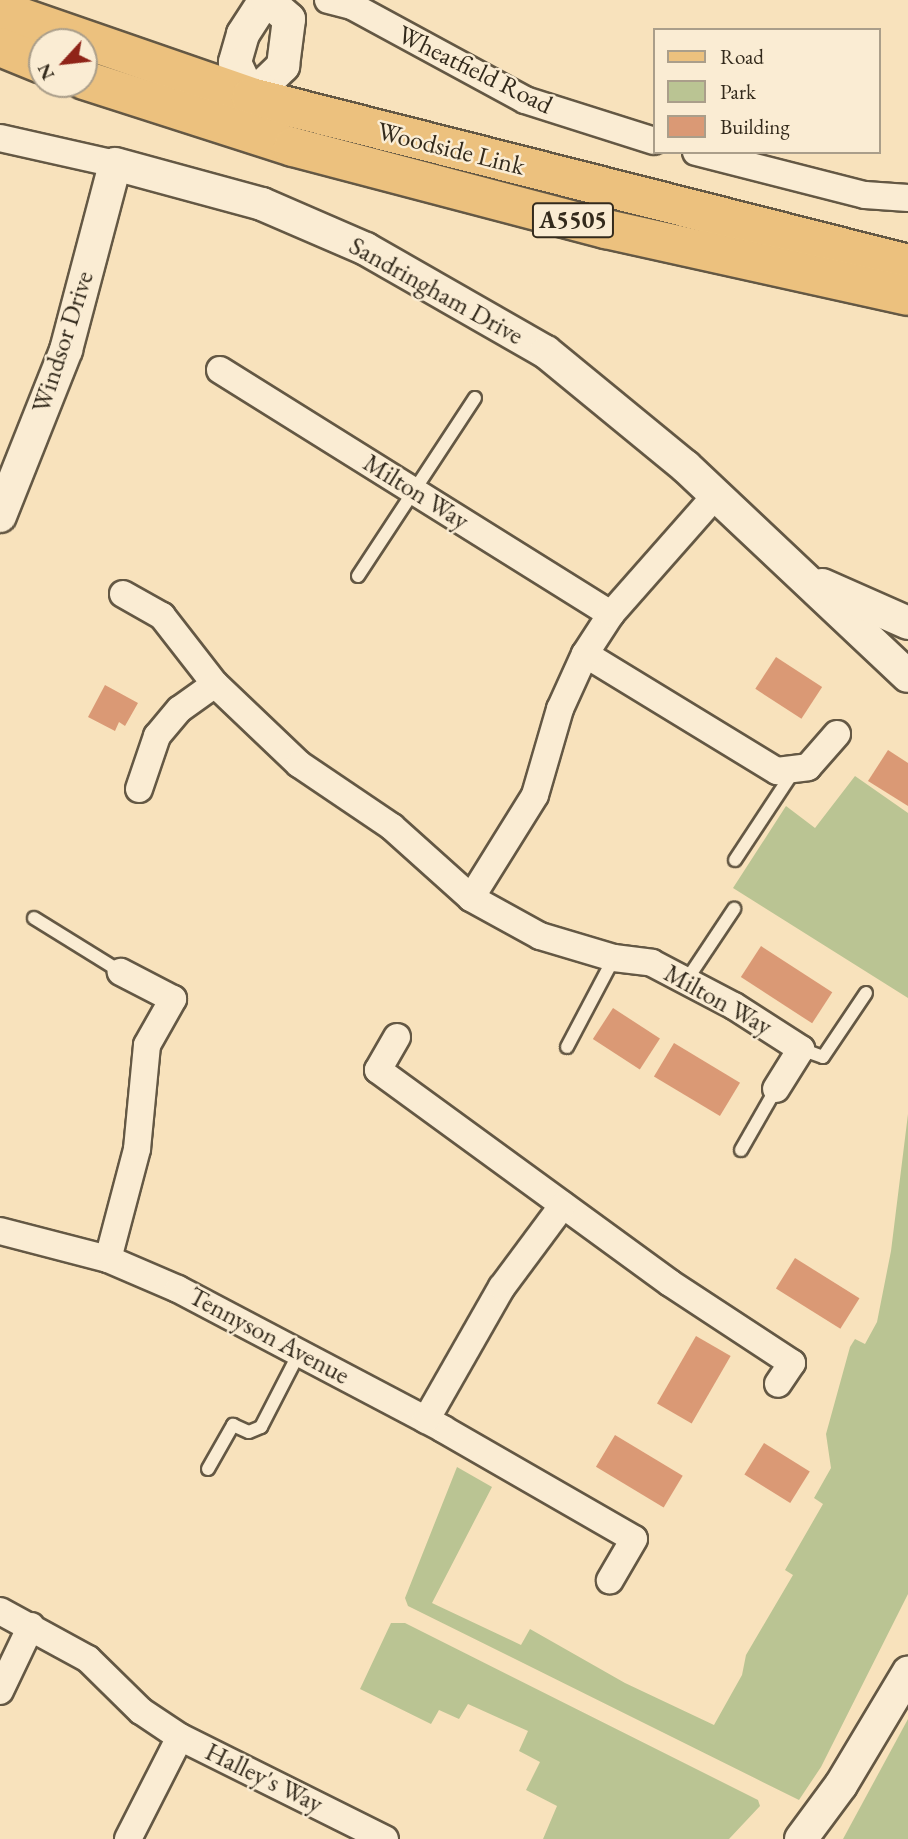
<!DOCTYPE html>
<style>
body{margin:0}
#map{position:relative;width:908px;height:1839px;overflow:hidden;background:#f8e2bc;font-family:"EB Garamond",serif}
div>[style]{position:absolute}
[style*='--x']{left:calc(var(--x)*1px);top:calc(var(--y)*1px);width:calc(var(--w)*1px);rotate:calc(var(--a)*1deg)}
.green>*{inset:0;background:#bac493}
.building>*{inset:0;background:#da9975;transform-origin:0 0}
.roads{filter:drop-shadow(2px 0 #645844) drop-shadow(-2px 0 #645844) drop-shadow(0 2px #645844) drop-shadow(0 -2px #645844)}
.service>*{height:12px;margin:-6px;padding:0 6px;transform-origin:6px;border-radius:6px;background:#faecd3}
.minor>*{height:26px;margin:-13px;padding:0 13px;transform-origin:13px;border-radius:13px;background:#faecd3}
.tertiary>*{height:32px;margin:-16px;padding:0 16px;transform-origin:16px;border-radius:16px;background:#faecd3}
.primary>*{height:38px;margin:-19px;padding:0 19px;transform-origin:19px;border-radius:19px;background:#ecc17e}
span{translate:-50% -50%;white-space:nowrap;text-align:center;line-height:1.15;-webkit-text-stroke:5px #faecd3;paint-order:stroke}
.shield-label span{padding:2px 5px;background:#faecd3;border:2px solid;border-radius:5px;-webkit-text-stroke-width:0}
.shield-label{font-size:24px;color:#332a1c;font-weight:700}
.street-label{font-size:26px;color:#332a1c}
.legend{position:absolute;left:653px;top:28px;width:228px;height:126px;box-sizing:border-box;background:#faecd3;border:2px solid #aa9e8a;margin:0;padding:9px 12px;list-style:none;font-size:21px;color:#332a1c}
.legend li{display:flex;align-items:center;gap:14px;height:35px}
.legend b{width:35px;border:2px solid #aa9e8a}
.north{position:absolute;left:28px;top:28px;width:70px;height:70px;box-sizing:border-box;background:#faecd3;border:2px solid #aa9e8a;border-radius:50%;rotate:243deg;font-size:19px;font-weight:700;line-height:28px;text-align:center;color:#332a1c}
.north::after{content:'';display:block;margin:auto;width:24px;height:32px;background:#8f2418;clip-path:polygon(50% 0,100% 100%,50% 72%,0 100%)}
</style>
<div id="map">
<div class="green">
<div style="clip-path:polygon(855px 776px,908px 813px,908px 998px,733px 888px,786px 806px,815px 828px)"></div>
<div style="clip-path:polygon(908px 1114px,908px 1594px,821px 1767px,799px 1800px,408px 1606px,405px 1598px,457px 1467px,492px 1487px,432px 1603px,521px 1645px,530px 1629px,625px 1683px,714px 1725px,742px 1675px,746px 1655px,793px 1575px,785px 1570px,823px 1504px,814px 1498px,831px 1468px,826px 1434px,850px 1347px,855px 1339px,865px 1344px,877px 1322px,891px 1251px)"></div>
<div style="clip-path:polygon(391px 1623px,405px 1623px,758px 1800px,760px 1806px,729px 1839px,543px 1839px,557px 1806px,526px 1790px,540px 1762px,519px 1751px,528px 1731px,468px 1704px,459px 1719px,439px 1710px,431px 1724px,360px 1689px)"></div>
<div style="clip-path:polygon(908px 1719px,908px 1839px,843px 1839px)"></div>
</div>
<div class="building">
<div style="left:776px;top:657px;width:55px;height:38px;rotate:33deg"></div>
<div style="clip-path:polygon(105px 685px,138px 703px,125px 726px,119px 722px,115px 731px,88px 717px)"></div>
<div style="clip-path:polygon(888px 750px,908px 763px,908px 806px,868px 781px)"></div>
<div style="left:761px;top:946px;width:85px;height:37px;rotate:33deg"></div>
<div style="left:613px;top:1008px;width:56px;height:37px;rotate:33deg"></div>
<div style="left:674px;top:1043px;width:77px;height:39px;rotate:31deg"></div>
<div style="left:795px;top:1258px;width:76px;height:36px;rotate:32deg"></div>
<div style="left:696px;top:1336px;width:40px;height:78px;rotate:30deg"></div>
<div style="left:615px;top:1435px;width:79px;height:37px;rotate:31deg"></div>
<div style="left:764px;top:1443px;width:54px;height:37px;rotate:32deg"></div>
</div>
<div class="roads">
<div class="service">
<div style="--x:358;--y:576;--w:213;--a:-56.7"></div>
<div style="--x:735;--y:860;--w:105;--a:-56.6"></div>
<div style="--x:34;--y:918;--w:102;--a:31.8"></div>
<div style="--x:686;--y:981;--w:87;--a:-56.3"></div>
<div style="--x:567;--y:1047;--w:101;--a:-62.2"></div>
<div style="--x:801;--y:1049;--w:23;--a:20"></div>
<div style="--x:823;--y:1057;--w:77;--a:-56.1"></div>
<div style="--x:741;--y:1150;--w:70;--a:-60.2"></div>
<div style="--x:208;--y:1469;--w:51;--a:-60.4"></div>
<div style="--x:233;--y:1425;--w:17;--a:24"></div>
<div style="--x:249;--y:1432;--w:13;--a:-23"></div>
<div style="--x:261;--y:1427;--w:85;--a:-62.8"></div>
</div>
<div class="minor">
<div style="--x:328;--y:0;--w:25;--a:14"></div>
<div style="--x:352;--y:6;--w:197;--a:28.5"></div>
<div style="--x:525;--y:100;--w:135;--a:17.6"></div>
<div style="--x:0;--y:138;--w:118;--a:12.7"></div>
<div style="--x:696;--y:152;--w:174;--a:14.3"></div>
<div style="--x:865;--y:195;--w:43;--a:4"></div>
<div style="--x:220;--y:370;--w:461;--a:32"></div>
<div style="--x:123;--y:594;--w:45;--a:29.4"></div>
<div style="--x:162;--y:616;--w:86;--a:52.1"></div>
<div style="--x:585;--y:654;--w:225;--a:31.4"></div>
<div style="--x:777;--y:771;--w:31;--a:-7"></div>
<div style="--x:808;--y:767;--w:44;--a:-48.7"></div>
<div style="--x:139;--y:789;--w:56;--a:-71.2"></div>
<div style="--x:157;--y:736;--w:35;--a:-50"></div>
<div style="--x:180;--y:709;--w:43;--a:-35.5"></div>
<div style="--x:215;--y:684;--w:116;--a:43.6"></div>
<div style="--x:299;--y:764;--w:112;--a:34.1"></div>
<div style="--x:392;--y:827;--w:106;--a:41.9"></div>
<div style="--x:471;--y:898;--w:79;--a:28.8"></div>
<div style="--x:540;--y:936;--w:77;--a:16.6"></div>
<div style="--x:614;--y:958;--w:38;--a:7"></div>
<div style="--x:652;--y:963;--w:93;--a:27.7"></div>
<div style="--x:734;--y:1006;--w:80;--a:32.7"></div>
<div style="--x:801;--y:1049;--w:47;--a:122"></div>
<div style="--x:471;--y:898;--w:121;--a:-58.1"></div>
<div style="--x:535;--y:795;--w:90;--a:-73.8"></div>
<div style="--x:560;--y:709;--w:60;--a:-65.6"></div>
<div style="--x:585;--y:654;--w:48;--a:-57"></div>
<div style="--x:611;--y:614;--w:157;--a:-48.6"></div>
<div style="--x:397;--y:1037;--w:38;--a:120"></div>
<div style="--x:378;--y:1070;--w:361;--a:36.1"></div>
<div style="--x:670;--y:1283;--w:146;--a:33.3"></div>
<div style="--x:792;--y:1363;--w:25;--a:124"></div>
<div style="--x:0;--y:1231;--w:112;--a:14.5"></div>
<div style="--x:108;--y:1259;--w:76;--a:23.2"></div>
<div style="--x:178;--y:1289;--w:300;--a:27.8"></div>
<div style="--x:443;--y:1429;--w:220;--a:29.9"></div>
<div style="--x:634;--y:1539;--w:48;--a:120.3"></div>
<div style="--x:108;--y:1259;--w:114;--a:-75.2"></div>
<div style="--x:137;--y:1149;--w:104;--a:-84.5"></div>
<div style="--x:147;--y:1045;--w:53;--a:-60.5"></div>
<div style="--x:173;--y:999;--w:59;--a:-152.6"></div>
<div style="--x:426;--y:1420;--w:153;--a:-60.3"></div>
<div style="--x:502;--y:1287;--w:102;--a:-53.4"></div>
<div style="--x:0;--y:1611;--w:100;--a:28.6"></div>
<div style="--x:88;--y:1659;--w:74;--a:44.5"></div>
<div style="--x:141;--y:1711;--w:47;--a:33.7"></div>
<div style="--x:180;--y:1737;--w:229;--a:26.5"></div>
<div style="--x:0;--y:1691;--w:72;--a:-64.5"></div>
<div style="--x:128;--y:1839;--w:114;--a:-63"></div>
</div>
<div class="tertiary">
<div style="--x:251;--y:97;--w:38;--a:-115"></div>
<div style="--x:235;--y:62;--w:29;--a:-74"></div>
<div style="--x:243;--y:34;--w:40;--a:-57.1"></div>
<div style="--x:246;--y:115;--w:19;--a:-74"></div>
<div style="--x:251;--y:97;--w:45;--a:-44.1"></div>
<div style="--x:283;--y:66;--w:47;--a:-82.7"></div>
<div style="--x:289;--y:19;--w:29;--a:-139"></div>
<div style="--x:0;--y:516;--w:179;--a:-68.3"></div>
<div style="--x:66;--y:350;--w:192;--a:-75.2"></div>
<div style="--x:115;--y:164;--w:152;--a:15.2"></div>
<div style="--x:262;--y:204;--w:113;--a:23.4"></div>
<div style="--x:366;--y:249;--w:207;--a:29.8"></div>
<div style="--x:546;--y:352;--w:180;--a:39.4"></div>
<div style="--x:685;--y:466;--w:306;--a:43.3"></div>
<div style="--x:822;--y:585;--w:94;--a:23.8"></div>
<div style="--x:801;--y:1839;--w:67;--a:-53.5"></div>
<div style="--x:841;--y:1785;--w:131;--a:-59.1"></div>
</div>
<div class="primary">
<div style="--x:0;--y:10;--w:266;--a:19.1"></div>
<div style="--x:251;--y:97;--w:678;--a:14.26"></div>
<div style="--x:0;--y:47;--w:45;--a:22"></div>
<div style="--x:84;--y:80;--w:219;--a:17.8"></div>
<div style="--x:293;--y:147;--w:324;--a:14.7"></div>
<div style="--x:606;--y:229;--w:309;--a:12.5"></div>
</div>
</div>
<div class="shield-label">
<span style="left:573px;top:220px">A5505</span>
</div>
<div class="street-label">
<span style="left:475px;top:70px;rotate:26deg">Wheatfield Road</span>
<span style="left:451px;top:149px;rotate:14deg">Woodside Link</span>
<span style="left:436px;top:291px;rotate:29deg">Sandringham Drive</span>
<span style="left:63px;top:342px;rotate:-72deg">Windsor Drive</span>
<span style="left:416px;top:492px;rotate:32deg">Milton Way</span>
<span style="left:718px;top:1000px;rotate:29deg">Milton Way</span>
<span style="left:269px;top:1336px;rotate:28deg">Tennyson Avenue</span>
<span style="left:264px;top:1778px;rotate:26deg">Halley's Way</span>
</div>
<ul class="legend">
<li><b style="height:9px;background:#ecc17e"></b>Road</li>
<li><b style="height:19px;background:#bac493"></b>Park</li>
<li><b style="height:19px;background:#da9975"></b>Building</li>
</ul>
<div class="north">N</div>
</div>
